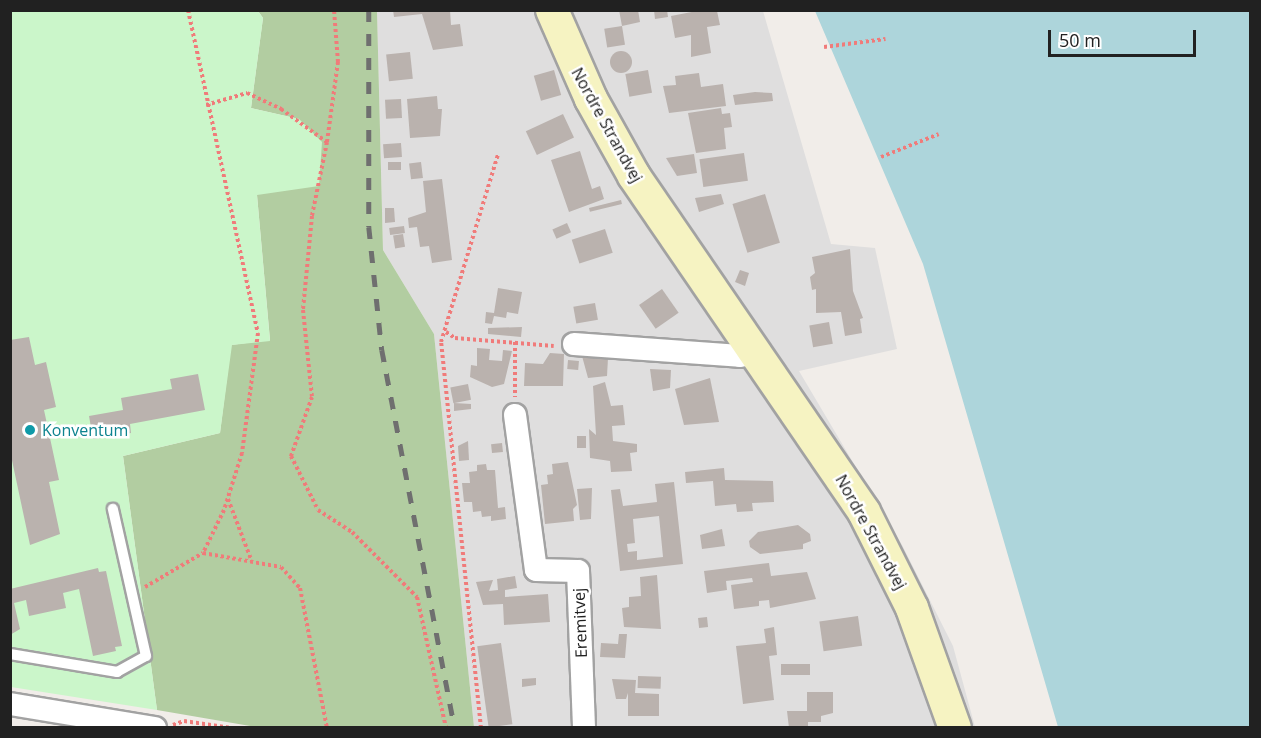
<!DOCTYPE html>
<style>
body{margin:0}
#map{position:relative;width:1261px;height:738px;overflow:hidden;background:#f1ede9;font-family:"Open Sans",sans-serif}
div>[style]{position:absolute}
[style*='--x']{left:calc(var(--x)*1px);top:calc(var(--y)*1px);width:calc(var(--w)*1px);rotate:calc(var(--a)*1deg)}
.residential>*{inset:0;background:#dfdede}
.forest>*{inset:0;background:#b2cda1}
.park>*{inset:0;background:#cbf6ca}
.water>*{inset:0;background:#add5db}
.building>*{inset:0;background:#bab2ae;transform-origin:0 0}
.round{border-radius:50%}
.path>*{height:4px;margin-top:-2px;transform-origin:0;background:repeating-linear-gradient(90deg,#f07b7a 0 3px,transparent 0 6px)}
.roads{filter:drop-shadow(2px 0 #a2a2a2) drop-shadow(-2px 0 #a2a2a2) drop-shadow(0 2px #a2a2a2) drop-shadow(0 -2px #a2a2a2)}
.service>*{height:10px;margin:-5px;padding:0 5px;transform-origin:5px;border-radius:5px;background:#fff}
.minor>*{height:22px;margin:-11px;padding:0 11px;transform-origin:11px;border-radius:11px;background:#fff}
.secondary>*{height:32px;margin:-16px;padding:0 16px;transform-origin:16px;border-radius:16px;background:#f6f3c2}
.rail>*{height:4.5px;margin-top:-2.25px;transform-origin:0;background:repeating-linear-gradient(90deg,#6f6f6f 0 12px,transparent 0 24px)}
.dots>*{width:16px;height:16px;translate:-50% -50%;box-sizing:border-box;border:3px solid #fff;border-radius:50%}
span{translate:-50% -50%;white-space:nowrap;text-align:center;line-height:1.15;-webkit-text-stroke:5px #fff;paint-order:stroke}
.street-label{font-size:16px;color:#212121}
.culture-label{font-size:16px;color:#0d838f}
.left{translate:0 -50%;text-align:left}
.frame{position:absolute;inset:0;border:12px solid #212121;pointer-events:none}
.scale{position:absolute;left:1048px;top:30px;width:148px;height:27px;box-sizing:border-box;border:3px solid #212121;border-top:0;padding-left:8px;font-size:18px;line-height:21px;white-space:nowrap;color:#212121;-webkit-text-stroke:4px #fff;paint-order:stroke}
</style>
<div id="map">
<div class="residential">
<div style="clip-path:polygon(377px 11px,763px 11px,831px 244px,875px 248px,897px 349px,799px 371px,902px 545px,953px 646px,975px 727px,474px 727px,434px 334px,383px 250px)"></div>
</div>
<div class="forest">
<div style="clip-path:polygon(258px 11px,377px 11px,383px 250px,434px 334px,474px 727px,256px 727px,157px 710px,123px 456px,220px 433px,231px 345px,270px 340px,257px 195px,299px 119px,251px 108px,263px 18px)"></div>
</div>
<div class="park">
<div style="clip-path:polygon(10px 11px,258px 11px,263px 18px,251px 108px,299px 119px,322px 142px,319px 186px,257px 195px,270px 341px,232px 345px,220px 433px,123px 456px,157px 710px,11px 687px)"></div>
</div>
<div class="water">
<div style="clip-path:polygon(815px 11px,1250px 11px,1250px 727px,1058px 727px,923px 264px)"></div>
</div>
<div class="building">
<div style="clip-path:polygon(393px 10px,450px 10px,451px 25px,460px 24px,463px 46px,433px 50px,422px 14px,394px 17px)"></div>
<div style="clip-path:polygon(619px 10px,638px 10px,640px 22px,622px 26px)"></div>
<div style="clip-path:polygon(654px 10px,667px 10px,668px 17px,655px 19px)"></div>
<div style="clip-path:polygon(702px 10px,717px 11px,720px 25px,707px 27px,711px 53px,691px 57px,691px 35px,675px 38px,671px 16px)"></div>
<div style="left:622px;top:26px;width:19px;height:18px;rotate:81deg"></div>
<div class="round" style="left:610px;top:51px;width:22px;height:22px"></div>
<div style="left:410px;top:52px;width:27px;height:24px;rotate:84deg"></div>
<div style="left:554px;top:70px;width:26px;height:21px;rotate:74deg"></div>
<div style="left:648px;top:70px;width:23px;height:23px;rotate:80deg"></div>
<div style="clip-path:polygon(699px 73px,701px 87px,723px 84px,726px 106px,669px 113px,663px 86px,676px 85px,675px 76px)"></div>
<div style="clip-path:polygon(755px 92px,772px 93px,773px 101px,735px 105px,733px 95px)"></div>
<div style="clip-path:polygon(437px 96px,438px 109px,442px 109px,440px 136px,410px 138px,407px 99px)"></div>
<div style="left:401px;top:99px;width:19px;height:16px;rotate:87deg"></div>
<div style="clip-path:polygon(721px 108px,722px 114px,730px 113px,732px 127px,724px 128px,726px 149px,696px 153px,688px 113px)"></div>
<div style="left:563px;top:114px;width:26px;height:41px;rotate:65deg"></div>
<div style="left:401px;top:143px;width:14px;height:18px;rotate:86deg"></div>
<div style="clip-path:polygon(580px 151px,592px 189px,600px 186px,604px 199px,569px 212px,551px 160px)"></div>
<div style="left:744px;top:153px;width:28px;height:45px;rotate:82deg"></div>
<div style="clip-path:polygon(694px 154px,697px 173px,677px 176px,666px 158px)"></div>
<div style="left:388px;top:162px;width:13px;height:8px"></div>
<div style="left:421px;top:162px;width:16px;height:12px;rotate:83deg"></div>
<div style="clip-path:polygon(442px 179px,452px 260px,432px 263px,429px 246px,420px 247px,417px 227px,409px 228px,408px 218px,426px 212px,423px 181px)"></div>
<div style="clip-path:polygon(721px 194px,724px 204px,699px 212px,695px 198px)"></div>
<div style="left:765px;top:194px;width:51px;height:34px;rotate:73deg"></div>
<div style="left:621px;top:200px;width:4px;height:33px;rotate:76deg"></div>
<div style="clip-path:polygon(385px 208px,394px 208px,395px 222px,385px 223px)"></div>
<div style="left:567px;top:223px;width:10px;height:16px;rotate:66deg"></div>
<div style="left:404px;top:226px;width:7px;height:15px;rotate:82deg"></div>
<div style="left:605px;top:229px;width:25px;height:35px;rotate:72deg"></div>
<div style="left:403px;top:234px;width:13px;height:10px;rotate:81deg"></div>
<div style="clip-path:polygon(850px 249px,853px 291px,863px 318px,860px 319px,862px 333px,845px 336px,841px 312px,816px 313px,816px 289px,812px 290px,810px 277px,815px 273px,812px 257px)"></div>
<div style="clip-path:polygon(740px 270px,749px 273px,745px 286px,735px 282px)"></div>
<div style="clip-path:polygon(498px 288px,522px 292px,518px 314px,507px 312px,506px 318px,494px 316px,492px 324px,485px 323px,486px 312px,494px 313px)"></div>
<div style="left:662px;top:289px;width:29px;height:28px;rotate:55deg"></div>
<div style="left:595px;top:303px;width:17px;height:22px;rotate:80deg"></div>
<div style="left:829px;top:322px;width:22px;height:20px;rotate:80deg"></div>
<div style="clip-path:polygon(522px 327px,521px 337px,488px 334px,488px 328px)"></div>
<div style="clip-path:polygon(29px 337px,35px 365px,46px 362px,56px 407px,44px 410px,59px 480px,49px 482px,60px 534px,30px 545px,10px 451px,10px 340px)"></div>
<div style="clip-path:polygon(477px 348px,490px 349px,489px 360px,502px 361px,503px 350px,512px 351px,504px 384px,492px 387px,470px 377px,471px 365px,477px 366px)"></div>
<div style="clip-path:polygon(550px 353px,564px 354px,563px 386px,524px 386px,525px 363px,543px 364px)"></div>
<div style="clip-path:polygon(582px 356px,608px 358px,607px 376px,588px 378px)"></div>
<div style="left:568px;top:360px;width:11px;height:9px;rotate:5deg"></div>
<div style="clip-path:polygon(650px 369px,671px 370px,670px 388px,653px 391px)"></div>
<div style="clip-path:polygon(198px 374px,205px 410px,130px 424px,131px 433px,93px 439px,89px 416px,123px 410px,121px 398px,172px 389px,170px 379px)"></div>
<div style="clip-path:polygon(710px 378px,719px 422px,684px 425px,675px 389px)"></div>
<div style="clip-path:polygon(605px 382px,611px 406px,623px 405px,625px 425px,612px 426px,613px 441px,637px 444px,637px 452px,630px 453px,632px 471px,611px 472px,610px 461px,590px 458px,589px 429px,596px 435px,593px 386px)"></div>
<div style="left:468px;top:384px;width:16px;height:18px;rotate:79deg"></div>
<div style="clip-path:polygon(454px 403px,471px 404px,471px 409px,454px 411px)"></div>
<div style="left:586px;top:436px;width:12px;height:9px;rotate:90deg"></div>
<div style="clip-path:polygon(468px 441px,469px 460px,459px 461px,458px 446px)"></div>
<div style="left:502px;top:443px;width:9px;height:11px;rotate:84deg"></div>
<div style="clip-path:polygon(568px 462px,577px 505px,573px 509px,574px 521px,545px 524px,541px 485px,548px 484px,547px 475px,553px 474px,552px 464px)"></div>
<div style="clip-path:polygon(486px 464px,487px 470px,495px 470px,498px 508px,505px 507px,506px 519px,491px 521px,491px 516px,482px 517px,481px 511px,473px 512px,472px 502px,464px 502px,462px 483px,470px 483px,469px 472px,477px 471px,477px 465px)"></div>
<div style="clip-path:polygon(724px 468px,725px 480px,773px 481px,774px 502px,752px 503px,753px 511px,737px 512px,736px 504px,715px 506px,713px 481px,686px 483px,685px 472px)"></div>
<div style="clip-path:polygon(evenodd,674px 482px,683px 564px,620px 571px,611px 490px,620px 489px,623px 506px,657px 502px,655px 484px,674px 482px,659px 516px,663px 557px,637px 560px,637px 551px,628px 552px,627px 544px,635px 543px,633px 519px,659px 516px)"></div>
<div style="clip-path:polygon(592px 488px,591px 519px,580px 520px,577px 489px)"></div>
<div style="clip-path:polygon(798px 525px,810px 534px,811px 541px,803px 544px,803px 549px,760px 554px,750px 547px,749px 541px,758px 532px)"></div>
<div style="clip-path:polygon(722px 529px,725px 546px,702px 549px,700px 535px)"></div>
<div style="clip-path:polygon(769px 563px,771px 576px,807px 572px,816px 599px,770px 608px,769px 600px,759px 601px,759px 606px,734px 609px,731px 585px,753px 582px,752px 578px,726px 581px,727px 590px,707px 593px,704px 571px)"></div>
<div style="clip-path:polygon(98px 568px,99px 572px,106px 571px,122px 646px,115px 647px,116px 651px,93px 656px,79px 589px,63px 593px,66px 608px,29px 616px,26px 600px,14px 603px,20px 629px,10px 635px,10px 589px)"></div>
<div style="clip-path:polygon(657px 575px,661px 629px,624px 627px,622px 608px,629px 607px,629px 597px,641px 596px,640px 577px)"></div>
<div style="clip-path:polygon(515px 576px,517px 588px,505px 590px,505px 597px,548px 594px,550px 622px,504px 625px,503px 604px,483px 605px,476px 582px,493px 580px,489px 591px,498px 590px,497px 579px)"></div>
<div style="left:858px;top:616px;width:30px;height:39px;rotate:82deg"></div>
<div style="left:707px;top:617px;width:10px;height:9px;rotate:84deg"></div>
<div style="clip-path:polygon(774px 627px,777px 655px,769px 656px,774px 700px,743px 704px,736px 646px,766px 643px,764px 629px)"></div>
<div style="clip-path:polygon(619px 634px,627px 634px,625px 658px,600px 657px,601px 643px,618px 644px)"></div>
<div style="left:501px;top:643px;width:82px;height:24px;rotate:82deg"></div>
<div style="left:810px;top:664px;width:11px;height:29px;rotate:90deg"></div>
<div style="left:638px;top:676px;width:23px;height:12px;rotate:2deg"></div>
<div style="clip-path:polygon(536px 678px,536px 685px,522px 687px,522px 679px)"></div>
<div style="clip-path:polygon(612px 679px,636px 680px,635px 693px,659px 694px,659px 716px,628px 716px,628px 693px,626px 699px,616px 699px)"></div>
<div style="clip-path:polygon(807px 692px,833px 692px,833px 713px,821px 716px,821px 722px,808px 722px,808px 728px,789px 728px,787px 711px,807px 711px)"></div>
</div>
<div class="path">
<div style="--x:188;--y:10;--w:330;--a:77.8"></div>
<div style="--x:258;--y:333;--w:121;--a:97.6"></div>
<div style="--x:242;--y:453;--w:60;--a:107.5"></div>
<div style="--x:224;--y:510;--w:48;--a:116"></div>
<div style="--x:203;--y:553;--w:79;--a:10.2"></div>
<div style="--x:281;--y:567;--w:28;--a:48"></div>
<div style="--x:300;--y:588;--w:143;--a:79.1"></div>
<div style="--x:824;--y:47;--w:62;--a:-7.5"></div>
<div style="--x:206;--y:105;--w:43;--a:-16.3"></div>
<div style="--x:247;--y:93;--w:38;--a:25"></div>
<div style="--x:281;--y:109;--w:57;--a:35.7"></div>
<div style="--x:327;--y:142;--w:76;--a:101.5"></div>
<div style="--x:312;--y:216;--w:94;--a:95.5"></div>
<div style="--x:303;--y:310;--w:87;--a:84.1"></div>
<div style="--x:312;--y:397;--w:63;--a:109.6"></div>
<div style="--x:291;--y:456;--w:60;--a:63.4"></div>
<div style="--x:318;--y:510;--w:40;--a:32.9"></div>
<div style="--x:352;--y:532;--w:92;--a:45"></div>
<div style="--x:417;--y:597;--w:134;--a:77.5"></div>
<div style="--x:327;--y:142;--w:81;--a:-82.2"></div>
<div style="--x:338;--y:62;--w:52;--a:-94.4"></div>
<div style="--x:881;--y:157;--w:62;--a:-21.6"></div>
<div style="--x:446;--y:332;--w:11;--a:34"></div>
<div style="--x:455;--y:338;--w:99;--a:4.6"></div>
<div style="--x:515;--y:342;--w:55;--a:90"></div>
<div style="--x:228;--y:499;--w:67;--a:69.1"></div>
<div style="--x:145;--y:587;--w:67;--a:-30.4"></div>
<div style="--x:173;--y:725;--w:12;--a:-20"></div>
<div style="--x:184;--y:721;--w:48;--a:8.5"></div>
<div style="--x:481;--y:728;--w:388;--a:-95.9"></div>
<div style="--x:441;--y:342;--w:196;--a:-73.1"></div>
</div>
<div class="roads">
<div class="service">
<div style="--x:10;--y:654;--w:109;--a:9.5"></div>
<div style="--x:117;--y:672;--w:33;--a:-29"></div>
<div style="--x:146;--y:656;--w:151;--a:-102.7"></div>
</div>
<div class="minor">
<div style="--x:574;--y:344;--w:166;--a:4.1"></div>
<div style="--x:740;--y:356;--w:15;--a:-11"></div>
<div style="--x:515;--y:415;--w:156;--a:82.3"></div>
<div style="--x:536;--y:570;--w:42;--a:1.4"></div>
<div style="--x:578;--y:571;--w:157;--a:87.8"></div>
<div style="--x:10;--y:704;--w:147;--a:9.4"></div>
</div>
<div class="secondary">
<div style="--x:552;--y:10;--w:97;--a:66.3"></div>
<div style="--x:591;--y:99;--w:88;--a:60.8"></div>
<div style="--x:634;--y:176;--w:407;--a:55.6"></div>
<div style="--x:864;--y:512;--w:107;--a:63.4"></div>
<div style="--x:912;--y:608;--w:127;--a:70.3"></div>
</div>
</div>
<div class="rail">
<div style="--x:369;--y:10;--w:217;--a:90"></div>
<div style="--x:369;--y:227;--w:124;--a:84"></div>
<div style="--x:382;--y:350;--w:385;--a:79.1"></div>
</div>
<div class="dots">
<div style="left:30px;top:430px;background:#0f9aa8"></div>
</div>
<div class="street-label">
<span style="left:607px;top:125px;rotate:61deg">Nordre Strandvej</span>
<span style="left:871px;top:532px;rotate:61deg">Nordre Strandvej</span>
<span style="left:580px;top:623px;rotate:-92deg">Eremitvej</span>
</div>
<div class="culture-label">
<span class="left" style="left:42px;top:430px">Konventum</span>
</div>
<div class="frame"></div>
<div class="scale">50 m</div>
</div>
